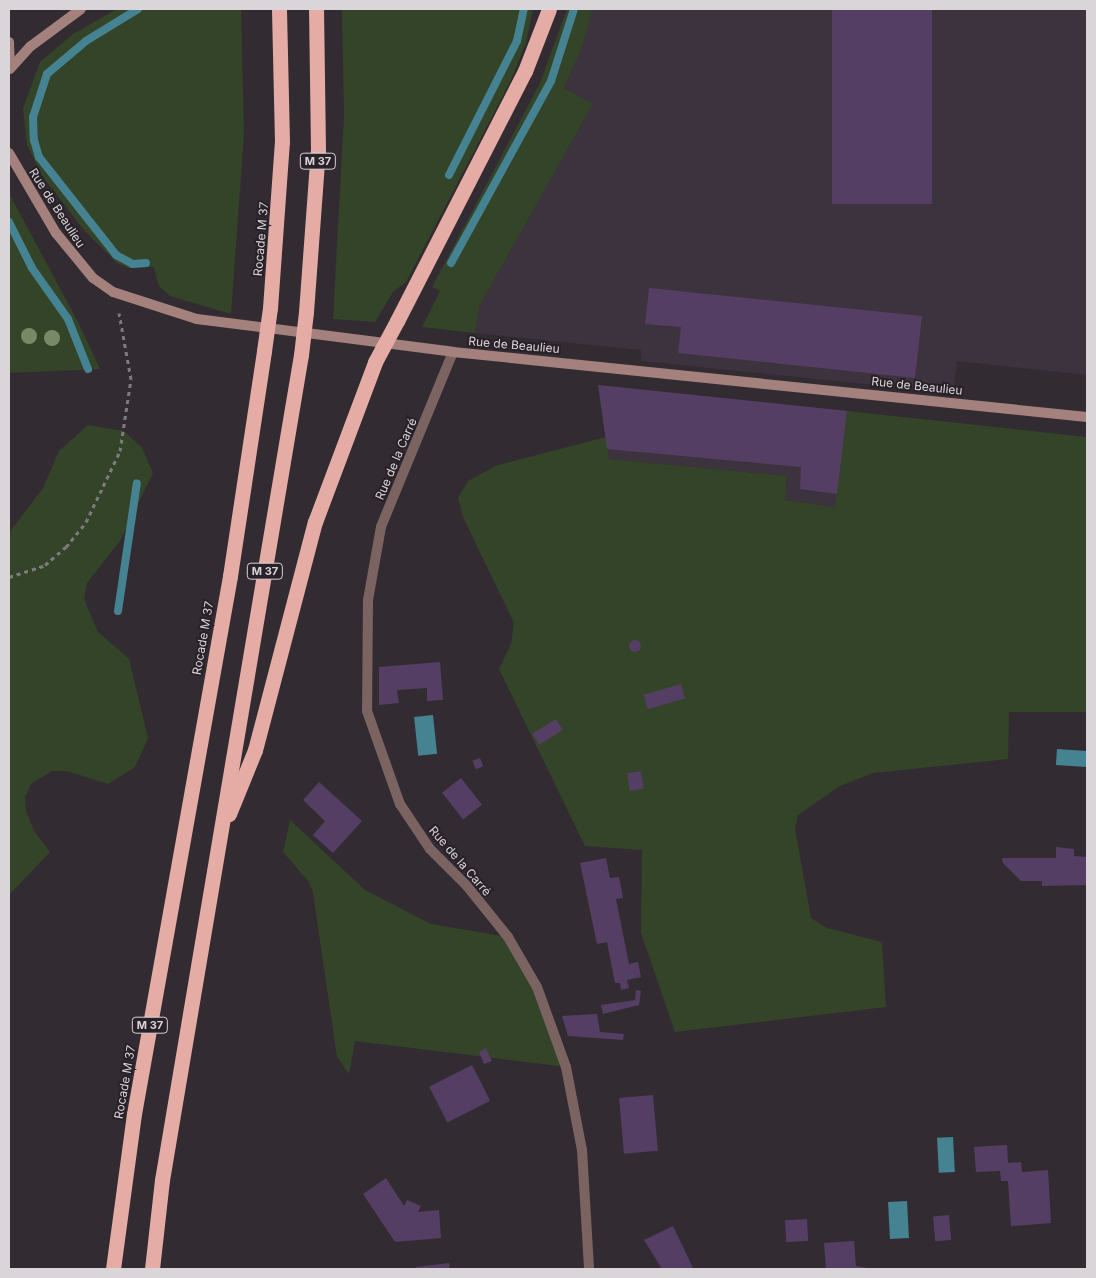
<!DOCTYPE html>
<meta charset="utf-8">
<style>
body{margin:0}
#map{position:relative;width:1096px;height:1278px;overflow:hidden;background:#322c32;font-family:Inter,sans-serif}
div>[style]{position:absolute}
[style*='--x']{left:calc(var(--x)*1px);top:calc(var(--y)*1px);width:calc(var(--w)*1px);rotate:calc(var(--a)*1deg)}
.built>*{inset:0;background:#3d333e}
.green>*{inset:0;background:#334428}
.water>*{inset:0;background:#458292;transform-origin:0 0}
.stream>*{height:8px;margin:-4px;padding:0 4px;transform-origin:4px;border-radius:4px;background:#458292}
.building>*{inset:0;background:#553e63;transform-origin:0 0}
.round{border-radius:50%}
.path>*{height:3px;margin-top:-1.5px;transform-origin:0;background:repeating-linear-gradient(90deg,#7f7a7f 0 4px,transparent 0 8px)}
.street>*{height:10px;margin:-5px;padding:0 5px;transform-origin:5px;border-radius:5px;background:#7b6361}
.secondary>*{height:10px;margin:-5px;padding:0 5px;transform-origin:5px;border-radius:5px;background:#a5817d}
.highway>*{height:15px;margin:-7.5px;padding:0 7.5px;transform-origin:7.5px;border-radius:7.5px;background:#e4aca5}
.highway-bridge>*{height:15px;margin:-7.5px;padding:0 7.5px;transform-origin:7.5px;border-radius:7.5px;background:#e4aca5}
.trees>*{width:16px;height:16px;margin:-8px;border-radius:50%;background:#778a68}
span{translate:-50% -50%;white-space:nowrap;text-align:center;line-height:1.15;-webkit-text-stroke:4px #282228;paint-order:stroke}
.shield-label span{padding:1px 4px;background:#282228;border:1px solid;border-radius:4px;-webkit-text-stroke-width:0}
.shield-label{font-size:11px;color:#d9d5d9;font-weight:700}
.street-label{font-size:12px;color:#d9d5d9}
.frame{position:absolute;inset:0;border:10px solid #d9d5d9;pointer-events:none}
</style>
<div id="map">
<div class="built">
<div style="clip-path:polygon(593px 9px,1087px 9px,1087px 375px,957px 361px,953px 393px,641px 361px,641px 350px,475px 333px,480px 305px,593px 104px,564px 88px,581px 50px)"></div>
<div style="clip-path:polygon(675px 393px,847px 411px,836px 507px,785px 500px,787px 476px,609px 459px,607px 449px)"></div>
</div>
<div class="green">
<div style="clip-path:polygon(117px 9px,241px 9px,244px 135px,231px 314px,170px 296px,159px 286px,154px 267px,128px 268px,117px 263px,83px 229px,41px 174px,27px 145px,23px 108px,40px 62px,73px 34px)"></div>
<div style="clip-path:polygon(342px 9px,533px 9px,526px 43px,510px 82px,406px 282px,393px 292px,375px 322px,333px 319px,344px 116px)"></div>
<div style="clip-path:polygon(567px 9px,593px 9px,581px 50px,564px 88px,593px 104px,480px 305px,475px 333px,422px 327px,440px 291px,432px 287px,540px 83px)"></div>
<div style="clip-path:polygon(9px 193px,79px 324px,100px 369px,9px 373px)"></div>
<div style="clip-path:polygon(847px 411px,1087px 437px,1087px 712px,1009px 712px,1008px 759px,873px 773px,840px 786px,798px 815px,795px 828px,811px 918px,827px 928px,882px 942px,886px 1007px,675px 1032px,641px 933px,642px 850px,585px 846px,499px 669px,511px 644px,514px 623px,463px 517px,458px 498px,468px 481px,498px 465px,606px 437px,609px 459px,787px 476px,785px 500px,835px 507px)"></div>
<div style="clip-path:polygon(88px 425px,124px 431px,142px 448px,153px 473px,120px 541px,87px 583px,84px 599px,98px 632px,129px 659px,148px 738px,135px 767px,108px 784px,67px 771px,52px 771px,31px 784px,25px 797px,26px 811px,34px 831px,50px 852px,9px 895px,9px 533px,43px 488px,59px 451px)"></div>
<div style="clip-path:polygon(290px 820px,365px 890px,431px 924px,508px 937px,537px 987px,566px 1067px,355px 1041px,349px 1074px,337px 1057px,313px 893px,309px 882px,283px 852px)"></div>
</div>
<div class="water">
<div style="left:433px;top:715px;width:39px;height:19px;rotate:84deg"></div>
<div style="left:1057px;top:749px;width:30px;height:16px;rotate:4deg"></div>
<div style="left:953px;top:1137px;width:35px;height:16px;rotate:87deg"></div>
<div style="left:907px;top:1201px;width:37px;height:19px;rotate:87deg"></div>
</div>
<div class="stream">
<div style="--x:138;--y:9;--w:61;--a:148.4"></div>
<div style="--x:86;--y:41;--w:51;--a:139.8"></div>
<div style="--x:47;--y:74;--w:45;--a:108"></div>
<div style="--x:33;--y:117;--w:23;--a:88"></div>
<div style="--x:34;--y:140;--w:18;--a:74"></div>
<div style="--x:39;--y:157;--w:125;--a:51.8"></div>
<div style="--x:116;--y:255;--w:19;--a:28"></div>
<div style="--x:133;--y:264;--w:13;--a:-4"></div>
<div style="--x:449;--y:175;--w:150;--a:-63.1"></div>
<div style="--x:517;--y:41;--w:33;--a:-78"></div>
<div style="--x:9;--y:222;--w:51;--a:63.4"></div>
<div style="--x:32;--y:268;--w:62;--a:54.8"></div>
<div style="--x:68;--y:319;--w:54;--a:68.2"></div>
<div style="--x:451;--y:263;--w:208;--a:-61.2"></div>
<div style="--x:551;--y:81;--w:76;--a:-72.3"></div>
<div style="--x:118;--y:611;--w:129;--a:-81.6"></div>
</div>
<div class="building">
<div style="left:832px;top:9px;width:100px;height:195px"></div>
<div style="clip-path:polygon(649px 288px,922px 316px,915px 378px,678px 353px,681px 327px,645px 324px)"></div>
<div style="clip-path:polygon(598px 385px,847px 411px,837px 494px,800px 489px,801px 467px,607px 449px)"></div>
<div class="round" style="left:629px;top:640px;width:12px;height:12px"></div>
<div style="clip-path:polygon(440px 662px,443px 700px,427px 701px,427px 688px,397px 690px,399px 703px,379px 705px,379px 667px)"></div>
<div style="left:681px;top:684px;width:15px;height:39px;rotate:74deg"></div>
<div style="left:556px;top:719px;width:13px;height:28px;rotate:58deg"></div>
<div style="left:480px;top:758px;width:9px;height:8px;rotate:69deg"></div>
<div style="left:641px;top:771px;width:18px;height:14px;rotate:81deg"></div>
<div style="left:461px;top:778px;width:34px;height:24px;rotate:52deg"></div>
<div style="clip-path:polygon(319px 782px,362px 821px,333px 853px,313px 835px,325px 821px,303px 800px)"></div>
<div style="clip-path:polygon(1056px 847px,1074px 849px,1074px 856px,1087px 857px,1087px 885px,1042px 886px,1042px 881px,1021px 881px,1003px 863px,1002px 858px,1056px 858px)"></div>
<div style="clip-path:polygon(606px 858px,610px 878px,619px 877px,623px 898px,616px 899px,629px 964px,638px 962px,641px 977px,627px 980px,629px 988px,621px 990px,620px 983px,615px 983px,607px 942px,597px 944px,580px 863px)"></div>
<div style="clip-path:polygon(636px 990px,641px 991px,639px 1005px,603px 1014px,601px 1005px,635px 1000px)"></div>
<div style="clip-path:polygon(597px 1014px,600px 1032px,624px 1034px,623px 1040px,568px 1036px,562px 1016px)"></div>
<div style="clip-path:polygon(486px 1048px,492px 1061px,484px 1064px,479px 1052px)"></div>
<div style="left:472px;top:1065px;width:40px;height:48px;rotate:63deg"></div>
<div style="left:653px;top:1095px;width:56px;height:34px;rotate:85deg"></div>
<div style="clip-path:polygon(1007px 1145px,1008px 1163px,1021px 1162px,1022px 1172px,1048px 1170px,1051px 1223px,1011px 1226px,1008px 1181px,1001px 1181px,1000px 1171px,976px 1172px,974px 1147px)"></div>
<div style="clip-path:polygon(386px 1178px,404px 1206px,407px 1200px,421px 1206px,418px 1212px,439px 1210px,441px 1238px,395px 1242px,363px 1194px)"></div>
<div style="left:949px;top:1215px;width:25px;height:16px;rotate:85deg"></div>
<div style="left:807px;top:1219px;width:22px;height:22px;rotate:87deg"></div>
<div style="clip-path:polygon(673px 1226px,693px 1268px,689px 1269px,662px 1269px,644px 1240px)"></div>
<div style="clip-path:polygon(854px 1241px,856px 1266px,874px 1269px,826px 1269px,824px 1243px)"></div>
<div style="clip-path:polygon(449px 1263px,450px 1269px,416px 1269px,416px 1267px)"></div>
</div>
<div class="path">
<div style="--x:9;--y:577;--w:38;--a:-18"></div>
<div style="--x:45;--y:565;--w:28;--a:-41"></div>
<div style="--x:66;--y:547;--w:32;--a:-51"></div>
<div style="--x:86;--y:522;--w:79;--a:-64.4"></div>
<div style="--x:120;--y:451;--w:73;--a:-81.3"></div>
<div style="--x:131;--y:379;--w:67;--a:-100.3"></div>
</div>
<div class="street">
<div style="--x:453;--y:352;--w:189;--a:112.4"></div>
<div style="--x:381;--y:527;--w:74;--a:100.1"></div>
<div style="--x:368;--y:600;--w:111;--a:90.5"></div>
<div style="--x:367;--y:711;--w:99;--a:70.5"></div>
<div style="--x:400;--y:804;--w:54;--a:56.3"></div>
<div style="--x:430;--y:849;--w:52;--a:45"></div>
<div style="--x:467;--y:886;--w:65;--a:51.2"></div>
<div style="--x:508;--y:937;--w:58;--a:59.9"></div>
<div style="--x:537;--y:987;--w:85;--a:70.1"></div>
<div style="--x:566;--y:1067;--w:85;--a:79.1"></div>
<div style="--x:582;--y:1150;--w:119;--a:86.6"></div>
</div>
<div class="secondary">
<div style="--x:9;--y:42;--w:26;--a:88"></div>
<div style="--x:10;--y:69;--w:31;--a:-48"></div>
<div style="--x:31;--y:46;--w:62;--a:-36.5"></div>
<div style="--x:9;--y:153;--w:93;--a:59.6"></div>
<div style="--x:56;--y:233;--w:58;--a:50.6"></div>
<div style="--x:93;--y:278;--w:24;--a:35"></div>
<div style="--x:113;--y:292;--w:88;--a:17.8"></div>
<div style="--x:197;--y:319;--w:258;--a:7.3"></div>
<div style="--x:453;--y:352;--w:637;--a:5.85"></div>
</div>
<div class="highway">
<div style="--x:270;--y:308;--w:166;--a:-85.9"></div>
<div style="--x:282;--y:142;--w:133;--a:-91.3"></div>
<div style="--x:306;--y:312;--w:162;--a:-85.8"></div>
<div style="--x:318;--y:150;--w:141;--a:-90.8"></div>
<div style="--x:397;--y:321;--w:281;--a:-62.9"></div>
<div style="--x:525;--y:71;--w:66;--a:-68.8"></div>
<div style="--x:229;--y:814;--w:69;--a:-67.9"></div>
<div style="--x:255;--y:750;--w:236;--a:-75.3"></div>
<div style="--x:315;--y:522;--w:171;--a:-69.4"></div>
<div style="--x:113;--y:1269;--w:156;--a:-82.3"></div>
<div style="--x:134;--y:1114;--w:546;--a:-79.88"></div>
<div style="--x:230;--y:576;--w:228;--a:-81.4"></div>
<div style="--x:152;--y:1269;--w:90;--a:-83.6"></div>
<div style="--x:162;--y:1180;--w:837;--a:-80.44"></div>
</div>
<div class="highway-bridge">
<div style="--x:264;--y:351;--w:43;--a:-82.1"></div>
<div style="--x:301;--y:355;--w:43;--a:-83.4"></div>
<div style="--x:375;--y:362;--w:47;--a:-61.8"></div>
</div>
<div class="trees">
<div style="left:29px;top:336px"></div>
<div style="left:52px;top:338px"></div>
</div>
<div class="shield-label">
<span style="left:318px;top:161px">M 37</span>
<span style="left:265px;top:571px">M 37</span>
<span style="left:150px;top:1025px">M 37</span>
</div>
<div class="street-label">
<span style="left:57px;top:208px;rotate:57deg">Rue de Beaulieu</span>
<span style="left:261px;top:239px;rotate:-85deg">Rocade M 37</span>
<span style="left:514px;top:345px;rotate:5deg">Rue de Beaulieu</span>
<span style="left:917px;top:386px;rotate:6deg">Rue de Beaulieu</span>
<span style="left:396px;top:459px;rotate:-67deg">Rue de la Carré</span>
<span style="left:203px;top:638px;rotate:-80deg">Rocade M 37</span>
<span style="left:460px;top:861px;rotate:49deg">Rue de la Carré</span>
<span style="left:125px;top:1082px;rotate:-80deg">Rocade M 37</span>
</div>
<div class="frame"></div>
</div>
